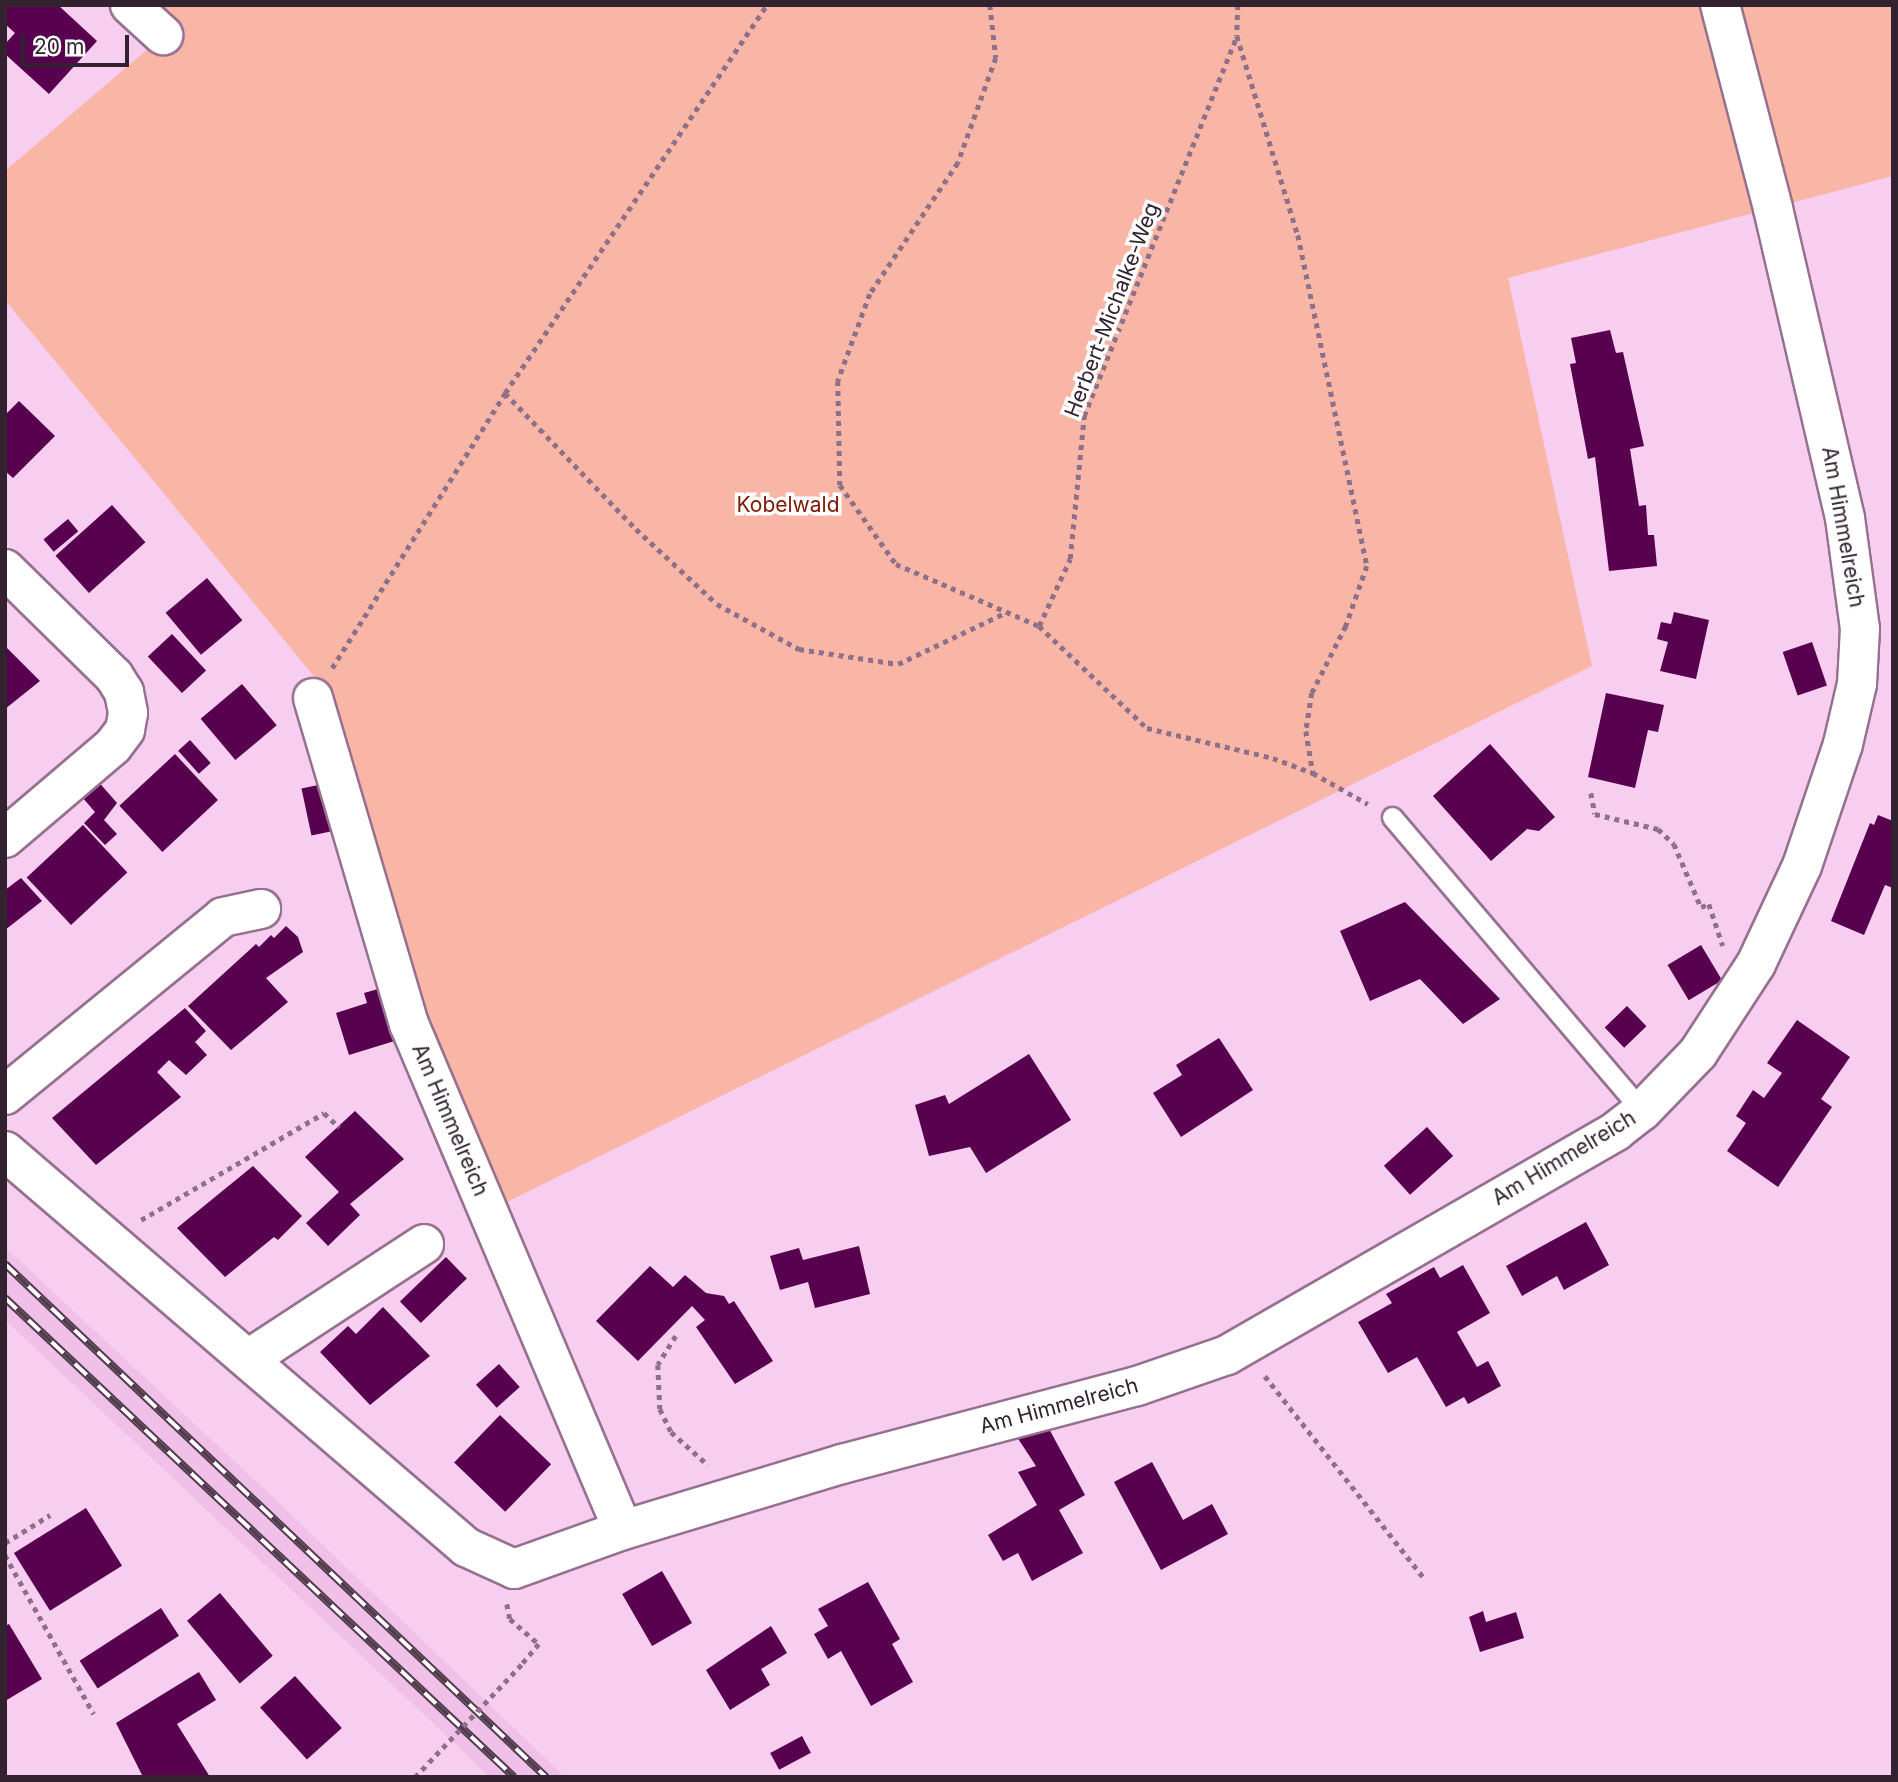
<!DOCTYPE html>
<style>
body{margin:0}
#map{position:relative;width:1898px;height:1782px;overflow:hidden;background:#f8cef0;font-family:Inter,sans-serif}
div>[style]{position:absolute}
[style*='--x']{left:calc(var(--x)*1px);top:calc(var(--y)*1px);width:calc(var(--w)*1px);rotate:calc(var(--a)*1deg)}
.built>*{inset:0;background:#f0c0e8}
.green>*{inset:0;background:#f9b5a6}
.building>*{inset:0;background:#57014f;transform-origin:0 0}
.path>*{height:4.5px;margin-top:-2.25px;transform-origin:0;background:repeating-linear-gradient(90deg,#8d7188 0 5px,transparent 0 10px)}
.roads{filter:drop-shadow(2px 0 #96708f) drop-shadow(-2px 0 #96708f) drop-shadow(0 2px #96708f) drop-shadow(0 -2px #96708f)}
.lane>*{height:19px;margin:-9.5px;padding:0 9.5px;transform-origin:9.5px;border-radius:9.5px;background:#fff}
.street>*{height:38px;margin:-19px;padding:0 19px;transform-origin:19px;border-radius:19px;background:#fff}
.rail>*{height:8px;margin-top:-4px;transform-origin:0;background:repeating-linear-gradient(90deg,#fefefe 0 16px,#513d4e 0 32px);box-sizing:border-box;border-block:2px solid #513d4e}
.path-bridge>*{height:4.5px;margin-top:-2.25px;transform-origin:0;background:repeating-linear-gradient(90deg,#8d7188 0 5px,transparent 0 10px)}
span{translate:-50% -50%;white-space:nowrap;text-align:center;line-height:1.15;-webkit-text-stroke:7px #fefefe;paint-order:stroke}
.street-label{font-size:21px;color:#32222f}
.park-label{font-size:21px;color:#7d1a07}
.frame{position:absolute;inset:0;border:7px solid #32222f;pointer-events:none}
.scale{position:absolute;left:21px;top:35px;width:108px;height:32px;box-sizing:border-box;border:4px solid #32222f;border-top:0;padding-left:9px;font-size:21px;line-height:24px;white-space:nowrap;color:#32222f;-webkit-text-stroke:5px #fefefe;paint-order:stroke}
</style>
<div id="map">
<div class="built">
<div style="clip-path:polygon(5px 1247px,275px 1499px,565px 1777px,490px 1777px,5px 1320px)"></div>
</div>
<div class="green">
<div style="clip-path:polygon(130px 5px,1893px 5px,1893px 176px,1508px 278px,1592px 666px,505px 1203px,420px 1012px,321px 685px,5px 300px,5px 171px,163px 36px)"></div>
</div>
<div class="building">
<div style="clip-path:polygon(5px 5px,58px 5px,97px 41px,49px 94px,5px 54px,5px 44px,15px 33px,5px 24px)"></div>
<div style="clip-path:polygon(1610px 330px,1616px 353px,1623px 352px,1644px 446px,1630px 449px,1639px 506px,1646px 505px,1648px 535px,1654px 535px,1657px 566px,1609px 571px,1595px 457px,1588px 459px,1570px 364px,1576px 363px,1571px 338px)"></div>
<div style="clip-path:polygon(19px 401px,55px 436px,13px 478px,5px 471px,5px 415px)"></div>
<div style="left:112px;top:505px;width:50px;height:76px;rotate:48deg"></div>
<div style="left:68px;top:519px;width:16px;height:32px;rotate:50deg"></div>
<div style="left:207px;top:578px;width:55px;height:54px;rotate:50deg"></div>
<div style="clip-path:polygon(1674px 612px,1709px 620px,1696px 679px,1660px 671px,1668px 642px,1657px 639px,1661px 622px,1671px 624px)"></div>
<div style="left:172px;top:634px;width:50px;height:33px;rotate:47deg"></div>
<div style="left:1812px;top:642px;width:46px;height:31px;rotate:71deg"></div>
<div style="clip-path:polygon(5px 646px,40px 681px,5px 709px)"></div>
<div style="left:242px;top:684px;width:54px;height:54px;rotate:50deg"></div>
<div style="clip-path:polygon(1606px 693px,1664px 705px,1658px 732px,1648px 730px,1635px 788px,1588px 777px)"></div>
<div style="left:190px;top:740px;width:31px;height:16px;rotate:48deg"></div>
<div style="clip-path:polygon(1490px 744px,1555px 817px,1539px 831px,1527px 829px,1491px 861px,1433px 796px)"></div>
<div style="left:175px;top:754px;width:63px;height:76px;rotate:47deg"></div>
<div style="clip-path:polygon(96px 779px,117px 803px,104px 820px,117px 834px,105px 845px,84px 823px,95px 812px,82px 797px)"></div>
<div style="left:323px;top:784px;width:48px;height:22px;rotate:78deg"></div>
<div style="clip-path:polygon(1878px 815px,1893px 821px,1893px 888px,1885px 885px,1864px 935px,1831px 921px,1870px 823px,1874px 825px)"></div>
<div style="left:83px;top:825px;width:65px;height:77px;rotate:47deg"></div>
<div style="clip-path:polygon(21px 878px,42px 901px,5px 930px,5px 890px)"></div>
<div style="clip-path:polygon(1405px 902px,1500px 999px,1463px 1024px,1420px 979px,1370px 1001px,1340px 931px)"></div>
<div style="clip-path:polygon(286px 926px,298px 937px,303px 952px,266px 978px,288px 1002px,231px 1050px,188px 1006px,256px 944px,259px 947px,271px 935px,274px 938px)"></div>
<div style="left:1701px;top:945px;width:41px;height:39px;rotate:59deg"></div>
<div style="clip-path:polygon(385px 987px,401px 1039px,349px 1055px,336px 1013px,367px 1003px,364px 993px)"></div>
<div style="left:1627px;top:1006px;width:28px;height:31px;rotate:46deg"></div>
<div style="clip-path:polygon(185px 1008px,206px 1031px,195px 1042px,207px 1055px,186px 1075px,169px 1060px,157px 1072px,181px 1097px,96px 1165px,52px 1118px)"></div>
<div style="clip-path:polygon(1797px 1020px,1850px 1057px,1821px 1099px,1832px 1107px,1778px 1187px,1727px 1151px,1746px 1123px,1736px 1116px,1753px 1090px,1764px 1098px,1782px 1073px,1767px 1063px)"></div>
<div style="clip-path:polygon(1219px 1038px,1253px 1090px,1181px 1137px,1153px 1093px,1182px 1075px,1176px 1065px)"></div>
<div style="clip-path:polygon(1029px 1054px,1071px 1120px,986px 1173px,970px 1147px,929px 1156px,915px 1105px,945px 1095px,949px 1104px)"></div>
<div style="clip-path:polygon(355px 1111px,404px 1159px,350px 1204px,360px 1215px,328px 1246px,306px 1223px,339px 1192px,305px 1157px)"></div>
<div style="left:1427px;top:1127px;width:39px;height:58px;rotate:48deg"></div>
<div style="clip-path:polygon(253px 1166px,302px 1216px,278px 1240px,274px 1237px,225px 1277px,177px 1228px)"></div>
<div style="clip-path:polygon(1586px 1222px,1609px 1265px,1564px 1290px,1557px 1276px,1522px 1296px,1506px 1266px)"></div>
<div style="clip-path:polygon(859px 1246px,870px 1294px,815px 1308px,808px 1282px,780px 1290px,770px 1256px,799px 1248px,803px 1260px)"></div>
<div style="left:446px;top:1257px;width:30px;height:64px;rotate:46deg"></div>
<div style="clip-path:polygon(1463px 1265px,1490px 1313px,1457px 1332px,1477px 1367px,1488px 1361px,1501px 1386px,1468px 1404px,1464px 1397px,1446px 1407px,1417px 1357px,1388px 1373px,1358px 1322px,1392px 1303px,1386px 1294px,1434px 1267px,1440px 1278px)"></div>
<div style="clip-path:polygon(650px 1266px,673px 1287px,685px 1275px,706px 1293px,724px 1296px,729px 1304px,734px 1301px,773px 1361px,735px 1384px,696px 1327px,705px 1320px,692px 1306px,638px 1361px,596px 1321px)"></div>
<div style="clip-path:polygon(383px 1307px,430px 1356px,370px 1405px,320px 1352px,348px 1326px,356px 1334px)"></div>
<div style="left:499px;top:1364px;width:31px;height:31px;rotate:48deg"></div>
<div style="left:500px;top:1415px;width:71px;height:66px;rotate:44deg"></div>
<div style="clip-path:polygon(1048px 1427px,1085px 1495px,1059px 1510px,1083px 1553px,1032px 1581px,1018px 1553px,1003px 1561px,988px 1535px,1037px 1505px,1018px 1472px,1036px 1466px,1017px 1437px)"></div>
<div style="clip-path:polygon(1152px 1462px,1183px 1520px,1212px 1504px,1228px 1534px,1161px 1570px,1114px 1482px)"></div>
<div style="left:86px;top:1508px;width:68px;height:85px;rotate:58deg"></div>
<div style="left:662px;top:1571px;width:60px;height:46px;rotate:60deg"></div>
<div style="clip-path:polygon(868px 1582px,900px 1639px,892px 1644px,913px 1682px,871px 1706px,841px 1651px,828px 1659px,814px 1634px,828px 1626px,818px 1609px)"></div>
<div style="left:220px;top:1593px;width:82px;height:43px;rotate:50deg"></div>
<div style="left:161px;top:1608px;width:33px;height:97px;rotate:57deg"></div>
<div style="clip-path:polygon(1483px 1611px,1486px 1622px,1516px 1612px,1524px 1638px,1480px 1652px,1469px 1617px)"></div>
<div style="clip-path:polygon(9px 1624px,42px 1679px,5px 1701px,5px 1626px)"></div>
<div style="clip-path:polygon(771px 1626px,787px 1653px,761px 1669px,770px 1685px,730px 1710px,706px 1670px)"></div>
<div style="clip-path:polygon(199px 1672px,216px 1700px,177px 1724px,210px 1777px,143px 1777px,116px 1723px)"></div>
<div style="left:295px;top:1676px;width:70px;height:47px;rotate:48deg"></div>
<div style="left:802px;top:1736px;width:19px;height:36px;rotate:62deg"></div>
</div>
<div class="path">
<div style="--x:990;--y:5;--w:53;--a:83.5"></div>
<div style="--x:996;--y:58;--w:112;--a:109.9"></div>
<div style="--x:958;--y:163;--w:158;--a:123.9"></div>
<div style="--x:870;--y:294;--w:93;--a:110.2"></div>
<div style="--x:838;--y:381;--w:104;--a:88.9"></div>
<div style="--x:840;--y:485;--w:97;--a:54.7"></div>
<div style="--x:896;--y:564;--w:156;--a:23.4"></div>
<div style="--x:1039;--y:626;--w:74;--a:-65.2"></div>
<div style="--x:1070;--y:559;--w:144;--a:-84.4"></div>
<div style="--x:1084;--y:416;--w:410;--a:-68.1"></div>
<div style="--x:1238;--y:5;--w:31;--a:92"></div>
<div style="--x:1237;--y:36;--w:208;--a:73"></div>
<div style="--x:1298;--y:235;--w:338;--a:78.2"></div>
<div style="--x:1367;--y:566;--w:64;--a:109.3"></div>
<div style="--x:1346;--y:626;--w:75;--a:116.9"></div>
<div style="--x:1312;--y:693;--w:38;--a:99"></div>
<div style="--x:1306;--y:731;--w:43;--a:80.5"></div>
<div style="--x:505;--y:393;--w:189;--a:46.1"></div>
<div style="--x:636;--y:529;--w:110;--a:42.8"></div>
<div style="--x:717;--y:604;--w:94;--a:28.8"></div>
<div style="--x:799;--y:649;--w:100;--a:8.6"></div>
<div style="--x:898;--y:664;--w:116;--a:-25.5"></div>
<div style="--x:1039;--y:626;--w:149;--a:43.4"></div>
<div style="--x:1147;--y:728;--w:130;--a:13.4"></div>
<div style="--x:1273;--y:758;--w:43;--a:20.6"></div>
<div style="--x:1313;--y:773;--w:63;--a:29.4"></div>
<div style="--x:332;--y:668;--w:325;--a:-57.8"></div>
<div style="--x:505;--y:393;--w:468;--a:-56"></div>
<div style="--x:1591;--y:793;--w:21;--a:79"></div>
<div style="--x:1595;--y:814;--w:65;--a:13.4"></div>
<div style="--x:1658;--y:829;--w:22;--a:43"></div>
<div style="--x:1674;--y:844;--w:69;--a:66.8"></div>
<div style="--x:1701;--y:907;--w:9;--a:-21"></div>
<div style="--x:1709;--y:904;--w:44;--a:71.6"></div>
<div style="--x:141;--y:1220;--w:212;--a:-30.3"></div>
<div style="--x:324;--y:1113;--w:21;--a:43"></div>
<div style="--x:676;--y:1336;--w:34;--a:122"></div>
<div style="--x:658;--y:1365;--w:44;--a:87.4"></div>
<div style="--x:660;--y:1409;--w:25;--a:64"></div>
<div style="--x:671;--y:1432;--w:50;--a:41.7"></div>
<div style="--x:1265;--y:1376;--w:258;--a:51.8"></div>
<div style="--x:5;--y:1543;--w:53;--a:-31.9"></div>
<div style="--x:5;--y:1555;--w:182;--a:60.8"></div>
<div style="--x:507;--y:1604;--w:15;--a:79"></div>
<div style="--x:510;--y:1619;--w:38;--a:41"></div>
<div style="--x:539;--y:1644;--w:26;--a:130"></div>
</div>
<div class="roads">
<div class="lane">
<div style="--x:1392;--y:817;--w:386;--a:49.6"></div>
</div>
<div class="street">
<div style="--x:130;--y:5;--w:45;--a:42.3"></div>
<div style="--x:5;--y:569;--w:153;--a:44.5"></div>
<div style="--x:114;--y:676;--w:19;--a:58"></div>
<div style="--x:124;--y:692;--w:21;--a:79"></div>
<div style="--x:128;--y:713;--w:17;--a:100"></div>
<div style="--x:125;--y:730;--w:20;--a:127"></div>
<div style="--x:113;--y:746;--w:142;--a:139.6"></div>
<div style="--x:313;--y:698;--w:340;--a:73.6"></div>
<div style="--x:409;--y:1024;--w:549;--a:67.08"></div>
<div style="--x:5;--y:1095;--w:281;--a:-39.2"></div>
<div style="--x:223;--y:917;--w:39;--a:-12"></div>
<div style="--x:5;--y:1151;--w:608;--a:40.66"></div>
<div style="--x:466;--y:1547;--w:53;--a:24.6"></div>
<div style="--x:514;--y:1569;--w:116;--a:-19.7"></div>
<div style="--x:623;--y:1530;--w:229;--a:-16.8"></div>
<div style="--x:842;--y:1464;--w:305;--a:-14.8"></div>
<div style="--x:1137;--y:1386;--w:95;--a:-19"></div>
<div style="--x:1227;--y:1355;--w:449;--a:-29.9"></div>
<div style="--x:1616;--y:1131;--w:33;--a:-38"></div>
<div style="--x:1642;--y:1111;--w:81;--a:-46"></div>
<div style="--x:1698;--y:1053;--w:106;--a:-56.9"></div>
<div style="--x:1756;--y:964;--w:108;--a:-64.9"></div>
<div style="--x:1802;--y:866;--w:129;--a:-71.4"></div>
<div style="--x:1843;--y:744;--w:62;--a:-76.9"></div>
<div style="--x:1857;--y:684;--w:55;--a:-86.9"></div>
<div style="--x:1860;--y:629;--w:112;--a:-97.7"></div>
<div style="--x:1845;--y:518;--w:318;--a:-103.1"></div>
<div style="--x:1773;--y:208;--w:210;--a:-104.6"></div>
<div style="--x:250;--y:1358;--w:208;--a:-33.2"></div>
</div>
</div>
<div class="rail">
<div style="--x:5;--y:1264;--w:746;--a:43.48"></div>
<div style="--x:5;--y:1298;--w:699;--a:43.26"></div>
</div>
<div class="path-bridge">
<div style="--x:415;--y:1777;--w:156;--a:-46.6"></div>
</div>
<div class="street-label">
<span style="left:1112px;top:310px;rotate:-69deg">Herbert-Michalke-Weg</span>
<span style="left:1843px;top:527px;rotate:80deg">Am Himmelreich</span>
<span style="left:450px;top:1120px;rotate:67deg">Am Himmelreich</span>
<span style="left:1564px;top:1158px;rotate:-31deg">Am Himmelreich</span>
<span style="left:1059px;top:1406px;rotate:-15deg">Am Himmelreich</span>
</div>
<div class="park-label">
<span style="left:788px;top:505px">Kobelwald</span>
</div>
<div class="frame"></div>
<div class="scale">20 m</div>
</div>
